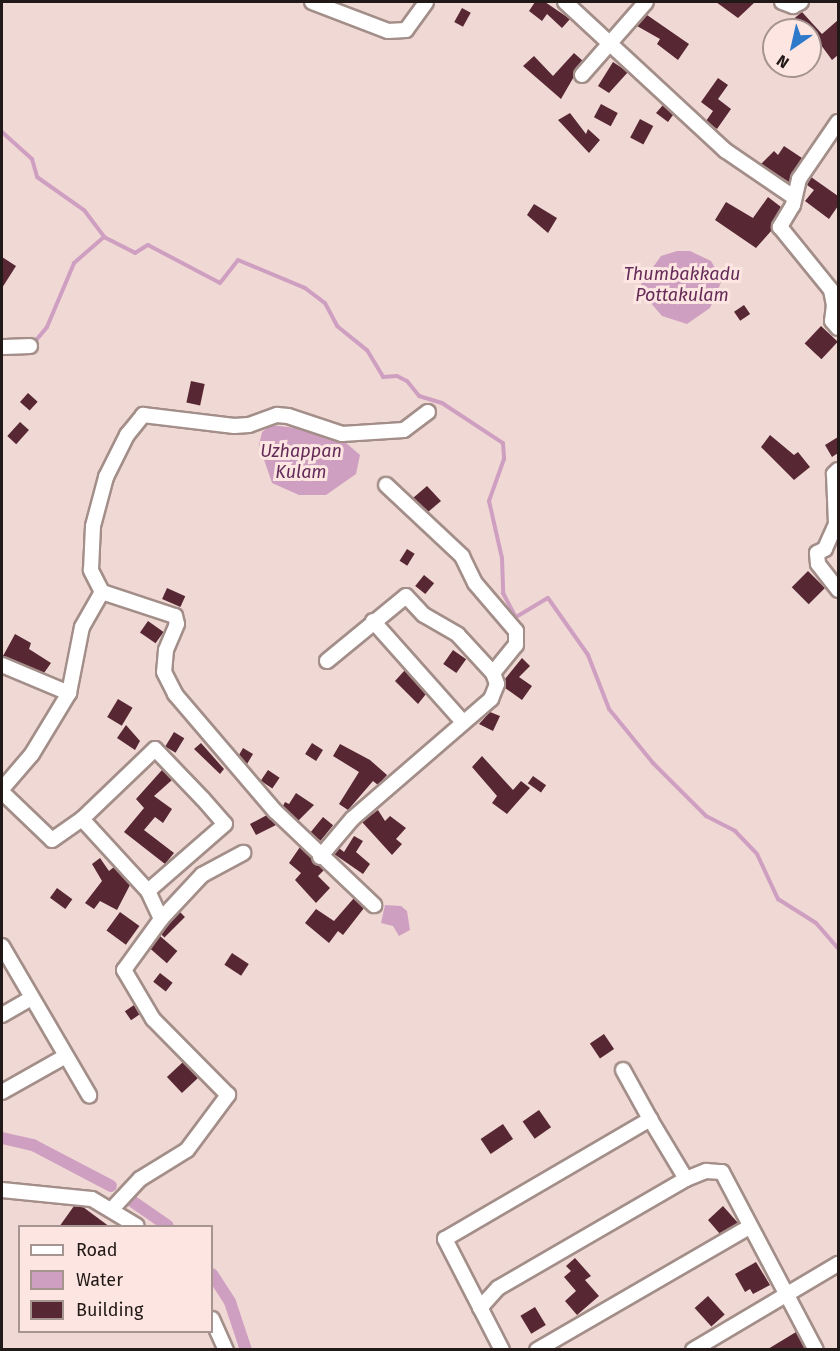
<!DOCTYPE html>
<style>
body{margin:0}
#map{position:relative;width:840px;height:1351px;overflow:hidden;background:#f0d9d4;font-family:"Fira Sans",sans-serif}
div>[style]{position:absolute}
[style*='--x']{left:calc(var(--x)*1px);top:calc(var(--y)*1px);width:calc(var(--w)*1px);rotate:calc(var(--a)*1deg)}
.water>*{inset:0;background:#cf9fc2}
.stream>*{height:4px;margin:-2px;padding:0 2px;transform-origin:2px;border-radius:2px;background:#cf9fc2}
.canal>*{height:12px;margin:-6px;padding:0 6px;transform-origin:6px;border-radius:6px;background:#cf9fc2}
.building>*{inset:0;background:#572734;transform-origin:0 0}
.roads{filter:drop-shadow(2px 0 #a38e89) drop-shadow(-2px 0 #a38e89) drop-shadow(0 2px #a38e89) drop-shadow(0 -2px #a38e89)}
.street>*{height:14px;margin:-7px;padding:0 7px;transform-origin:7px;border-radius:7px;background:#fff}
span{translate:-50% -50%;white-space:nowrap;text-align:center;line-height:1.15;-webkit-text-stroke:6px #fde6e1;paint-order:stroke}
.water-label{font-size:18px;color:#642a58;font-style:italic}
.frame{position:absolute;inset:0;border:3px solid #211917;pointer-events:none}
.legend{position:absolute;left:18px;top:1225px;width:195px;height:108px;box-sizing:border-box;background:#fde6e1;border:2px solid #a59490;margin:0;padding:8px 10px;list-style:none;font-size:18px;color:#211917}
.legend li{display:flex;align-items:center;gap:12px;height:30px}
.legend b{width:30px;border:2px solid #a59490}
.north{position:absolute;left:762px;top:18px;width:60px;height:60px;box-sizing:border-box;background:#fde6e1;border:2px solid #a59490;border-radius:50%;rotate:214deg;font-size:16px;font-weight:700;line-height:24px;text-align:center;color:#211917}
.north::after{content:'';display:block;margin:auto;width:21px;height:27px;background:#2f79ca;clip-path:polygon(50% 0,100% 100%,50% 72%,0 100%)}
</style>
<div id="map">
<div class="water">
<div style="clip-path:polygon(677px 251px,690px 251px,711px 261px,722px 280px,710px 308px,687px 324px,662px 316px,643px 294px,641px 284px,661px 256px)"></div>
<div style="clip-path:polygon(271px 425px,297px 428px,345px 442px,360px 455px,356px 474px,326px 495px,299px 495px,272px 483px,259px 445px,262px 432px)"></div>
<div style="clip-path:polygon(385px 905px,401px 906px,407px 911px,410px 930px,399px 936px,393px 926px,381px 923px)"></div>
</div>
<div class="stream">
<div style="--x:2;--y:132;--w:40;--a:42"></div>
<div style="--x:32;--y:159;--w:19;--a:74"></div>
<div style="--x:37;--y:177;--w:57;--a:35.1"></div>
<div style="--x:84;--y:210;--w:34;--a:53"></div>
<div style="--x:32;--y:345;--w:23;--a:-50"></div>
<div style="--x:47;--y:327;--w:69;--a:-67.1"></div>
<div style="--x:74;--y:263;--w:40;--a:-41"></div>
<div style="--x:104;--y:237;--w:35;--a:27"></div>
<div style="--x:135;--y:253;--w:15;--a:-32"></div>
<div style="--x:148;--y:245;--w:81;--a:27.8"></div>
<div style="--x:220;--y:283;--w:29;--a:-52"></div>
<div style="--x:238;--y:260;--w:73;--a:22.7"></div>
<div style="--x:305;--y:288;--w:25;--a:37"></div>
<div style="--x:325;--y:303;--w:26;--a:62"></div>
<div style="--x:337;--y:326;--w:38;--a:39"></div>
<div style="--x:367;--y:350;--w:31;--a:59"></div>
<div style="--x:383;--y:377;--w:14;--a:-4"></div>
<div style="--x:397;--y:376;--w:11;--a:27"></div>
<div style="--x:407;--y:381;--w:19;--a:51"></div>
<div style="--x:419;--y:396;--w:24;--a:17"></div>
<div style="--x:442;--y:403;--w:73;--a:33.3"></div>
<div style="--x:503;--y:443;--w:16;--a:86"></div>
<div style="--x:504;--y:459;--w:45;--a:109.7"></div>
<div style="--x:489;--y:501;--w:58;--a:77.2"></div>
<div style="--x:502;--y:558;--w:35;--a:88"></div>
<div style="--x:503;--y:593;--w:27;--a:62"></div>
<div style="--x:516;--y:617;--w:37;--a:-31"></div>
<div style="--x:548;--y:598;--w:70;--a:54.9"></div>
<div style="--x:588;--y:655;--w:58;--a:68.7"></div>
<div style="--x:609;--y:709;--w:70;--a:50.8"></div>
<div style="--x:653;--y:763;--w:75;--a:45"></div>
<div style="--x:706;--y:816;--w:33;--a:27"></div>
<div style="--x:735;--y:831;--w:32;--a:46"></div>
<div style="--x:757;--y:854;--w:50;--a:65"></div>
<div style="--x:778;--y:899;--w:45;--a:32.3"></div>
<div style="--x:816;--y:923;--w:33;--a:49"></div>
<div style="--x:2;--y:354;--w:19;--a:-6"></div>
</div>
<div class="canal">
<div style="--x:2;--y:1138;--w:32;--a:13"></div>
<div style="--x:33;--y:1145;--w:88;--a:27.7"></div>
<div style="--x:129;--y:1199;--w:47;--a:34.7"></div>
<div style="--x:212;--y:1274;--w:33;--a:57"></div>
<div style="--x:230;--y:1302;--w:51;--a:71.6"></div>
</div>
<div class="building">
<div style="clip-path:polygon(535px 2px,545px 2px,570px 19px,562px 28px,547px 14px,542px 21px,529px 11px)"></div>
<div style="clip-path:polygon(716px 2px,755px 2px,738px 18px)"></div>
<div style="left:462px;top:8px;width:10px;height:16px;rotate:29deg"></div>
<div style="clip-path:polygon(802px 12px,822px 34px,838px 20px,838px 55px,832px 60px,810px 30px,780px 30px)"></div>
<div style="clip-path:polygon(647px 15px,689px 44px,678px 60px,657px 44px,660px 39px,637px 26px)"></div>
<div style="clip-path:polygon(574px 53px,583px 61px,561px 99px,523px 66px,534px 56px,553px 76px)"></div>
<div style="clip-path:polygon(613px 62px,628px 72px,609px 93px,598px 86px)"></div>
<div style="clip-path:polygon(718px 78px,728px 85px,718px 99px,731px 109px,717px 129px,706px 121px,713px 111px,701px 102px)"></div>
<div style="left:601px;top:104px;width:19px;height:15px;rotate:28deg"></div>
<div style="clip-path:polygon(663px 105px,673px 115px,668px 122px,656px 113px)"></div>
<div style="clip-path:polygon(570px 113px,586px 134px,588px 129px,600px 140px,589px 153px,558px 120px)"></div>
<div style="left:640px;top:119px;width:15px;height:21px;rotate:28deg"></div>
<div style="clip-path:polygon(784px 146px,802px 158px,789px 182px,761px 164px,774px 151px,778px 155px)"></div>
<div style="clip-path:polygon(811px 177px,838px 196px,838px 206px,829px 219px,805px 201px,814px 190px,807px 185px)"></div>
<div style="clip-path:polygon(768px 197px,781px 207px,772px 230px,756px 248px,715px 220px,726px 202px,753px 218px)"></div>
<div style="clip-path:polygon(534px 204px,557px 218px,548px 233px,527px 215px)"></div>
<div style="clip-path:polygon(2px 257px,16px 266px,2px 288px)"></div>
<div style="left:744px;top:305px;width:11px;height:12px;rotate:56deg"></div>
<div style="left:821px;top:326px;width:23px;height:24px;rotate:43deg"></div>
<div style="left:191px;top:381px;width:14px;height:22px;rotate:12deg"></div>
<div style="left:28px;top:393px;width:13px;height:12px;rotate:42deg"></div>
<div style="left:20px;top:422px;width:12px;height:19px;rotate:42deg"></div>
<div style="clip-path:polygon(770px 435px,794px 455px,798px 452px,810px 467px,794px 480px,761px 447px)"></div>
<div style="clip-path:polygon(838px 437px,838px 453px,832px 457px,825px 445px)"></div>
<div style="clip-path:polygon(427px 486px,441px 501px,428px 512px,413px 498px)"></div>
<div style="left:407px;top:549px;width:9px;height:14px;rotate:32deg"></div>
<div style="left:808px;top:571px;width:24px;height:23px;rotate:45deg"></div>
<div style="left:424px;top:575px;width:13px;height:14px;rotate:39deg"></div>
<div style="left:167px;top:588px;width:20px;height:12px;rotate:24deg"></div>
<div style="left:148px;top:621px;width:19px;height:14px;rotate:35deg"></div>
<div style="clip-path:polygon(15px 634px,31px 643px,29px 649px,51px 663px,44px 673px,3px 656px)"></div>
<div style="left:453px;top:650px;width:16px;height:17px;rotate:35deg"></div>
<div style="clip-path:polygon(522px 658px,530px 666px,519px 677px,532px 686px,522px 700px,505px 688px,505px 679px)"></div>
<div style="clip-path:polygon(405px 670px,426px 694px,418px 704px,395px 681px)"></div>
<div style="left:118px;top:699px;width:17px;height:21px;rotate:31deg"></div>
<div style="clip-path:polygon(490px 712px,500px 716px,493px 731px,479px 724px)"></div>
<div style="clip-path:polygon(126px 725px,140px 741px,135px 750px,117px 738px)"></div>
<div style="left:174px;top:732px;width:12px;height:17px;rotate:31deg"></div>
<div style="clip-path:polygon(201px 743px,224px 769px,220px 774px,194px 749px)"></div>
<div style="left:312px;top:743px;width:13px;height:13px;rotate:32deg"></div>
<div style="clip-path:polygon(340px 744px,370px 760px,387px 775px,378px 785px,373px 781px,348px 810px,339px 804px,359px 772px,333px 756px)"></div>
<div style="clip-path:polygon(243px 748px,253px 754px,247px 764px,239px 755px)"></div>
<div style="clip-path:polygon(482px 756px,513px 790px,521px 781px,530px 788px,507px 814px,492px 803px,497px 796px,472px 767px)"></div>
<div style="clip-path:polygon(162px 770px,172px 780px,154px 796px,172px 809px,163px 823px,155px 817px,144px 830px,174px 853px,165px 864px,124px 832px,144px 808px,136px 799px)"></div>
<div style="left:268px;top:770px;width:14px;height:13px;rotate:34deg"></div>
<div style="left:533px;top:776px;width:16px;height:9px;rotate:35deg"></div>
<div style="clip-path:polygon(296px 793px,314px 805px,298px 821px,283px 806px,285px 802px,289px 804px)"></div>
<div style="clip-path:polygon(378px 810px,385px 821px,390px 816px,406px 828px,396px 839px,402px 844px,392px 855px,362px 822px)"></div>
<div style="clip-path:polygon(267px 815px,276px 825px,256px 835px,250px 824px)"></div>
<div style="left:323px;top:817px;width:13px;height:20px;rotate:39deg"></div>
<div style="clip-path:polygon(354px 836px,363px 841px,356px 852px,370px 864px,363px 874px,334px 854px,339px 848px,344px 852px)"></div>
<div style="clip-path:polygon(300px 847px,324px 870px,318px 876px,330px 888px,316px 903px,295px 880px,301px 873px,289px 863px)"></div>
<div style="clip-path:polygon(100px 858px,109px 871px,114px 867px,130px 885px,117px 910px,100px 901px,94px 909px,85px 903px,102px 881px,92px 864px)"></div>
<div style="left:57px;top:888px;width:19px;height:12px;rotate:36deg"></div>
<div style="clip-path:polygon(354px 898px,364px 908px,343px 935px,338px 931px,329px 943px,305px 923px,316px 909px,334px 921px)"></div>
<div style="left:120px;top:912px;width:24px;height:23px;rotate:36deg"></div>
<div style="left:180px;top:912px;width:7px;height:29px;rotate:45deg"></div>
<div style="left:160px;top:936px;width:23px;height:16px;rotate:41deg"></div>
<div style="left:232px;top:953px;width:20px;height:14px;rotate:33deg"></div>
<div style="left:160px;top:973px;width:16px;height:11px;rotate:38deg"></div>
<div style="left:134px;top:1005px;width:11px;height:11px;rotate:56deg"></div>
<div style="left:604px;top:1034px;width:18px;height:17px;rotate:56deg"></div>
<div style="left:183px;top:1062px;width:22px;height:22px;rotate:47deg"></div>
<div style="left:539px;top:1110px;width:21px;height:20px;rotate:55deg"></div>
<div style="left:503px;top:1124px;width:18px;height:27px;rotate:56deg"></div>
<div style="clip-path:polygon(74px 1206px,83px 1207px,110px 1227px,59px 1227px)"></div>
<div style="clip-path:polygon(723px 1206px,738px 1223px,720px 1234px,708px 1220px)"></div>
<div style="clip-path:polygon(575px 1258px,591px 1276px,585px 1280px,599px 1296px,577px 1315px,565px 1301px,576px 1291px,564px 1277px,571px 1271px,566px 1266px)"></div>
<div style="clip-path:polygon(756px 1262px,770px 1285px,753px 1294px,750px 1289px,745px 1292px,735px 1274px)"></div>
<div style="left:708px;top:1296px;width:25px;height:18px;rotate:48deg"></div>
<div style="left:535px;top:1307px;width:21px;height:17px;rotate:59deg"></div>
<div style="clip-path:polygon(796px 1332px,806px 1350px,768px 1349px)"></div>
</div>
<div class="roads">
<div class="street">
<div style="--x:312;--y:2;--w:81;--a:20.9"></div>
<div style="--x:388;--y:31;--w:18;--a:-3"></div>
<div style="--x:406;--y:30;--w:34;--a:-54"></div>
<div style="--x:565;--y:2;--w:219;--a:42.8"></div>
<div style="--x:726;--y:151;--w:80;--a:34.3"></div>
<div style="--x:782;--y:2;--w:12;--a:20"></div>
<div style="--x:793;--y:6;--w:9;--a:-27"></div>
<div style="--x:582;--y:75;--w:97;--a:-48.8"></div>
<div style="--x:838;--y:122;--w:69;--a:124.4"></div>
<div style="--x:799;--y:179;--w:27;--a:103"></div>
<div style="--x:793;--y:205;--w:26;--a:121"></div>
<div style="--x:780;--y:227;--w:81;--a:51"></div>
<div style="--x:831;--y:290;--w:15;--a:79"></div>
<div style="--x:834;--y:305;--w:16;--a:97"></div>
<div style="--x:832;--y:321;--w:9;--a:49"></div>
<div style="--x:2;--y:347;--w:28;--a:-2"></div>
<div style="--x:838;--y:470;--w:6;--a:135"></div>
<div style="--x:834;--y:474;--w:50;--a:87.7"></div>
<div style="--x:836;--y:524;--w:27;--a:114"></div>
<div style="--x:825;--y:549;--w:9;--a:153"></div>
<div style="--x:817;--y:553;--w:11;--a:85"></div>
<div style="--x:818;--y:564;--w:33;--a:52"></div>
<div style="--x:102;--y:592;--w:77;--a:18.2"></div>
<div style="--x:175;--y:616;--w:8;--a:76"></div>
<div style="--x:177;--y:624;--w:28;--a:113"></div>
<div style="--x:166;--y:650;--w:22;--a:95"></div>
<div style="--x:164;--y:672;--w:25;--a:63"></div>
<div style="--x:175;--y:694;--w:154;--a:49.5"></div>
<div style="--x:275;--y:811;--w:137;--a:43.5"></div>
<div style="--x:373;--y:621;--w:135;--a:48.3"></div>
<div style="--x:327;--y:661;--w:102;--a:-39.4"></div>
<div style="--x:406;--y:596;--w:26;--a:47"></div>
<div style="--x:424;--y:615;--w:39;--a:30"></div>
<div style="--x:458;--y:635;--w:52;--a:47.4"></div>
<div style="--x:2;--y:665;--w:73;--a:22.7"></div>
<div style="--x:2;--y:789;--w:46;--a:-49.4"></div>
<div style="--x:32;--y:754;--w:71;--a:-58.8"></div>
<div style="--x:69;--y:693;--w:67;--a:-78.9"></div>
<div style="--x:82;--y:627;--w:40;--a:-60.3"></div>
<div style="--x:102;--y:592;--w:25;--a:-117"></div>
<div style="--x:91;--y:570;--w:44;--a:-87.4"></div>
<div style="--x:93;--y:526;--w:51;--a:-75.1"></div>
<div style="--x:106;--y:477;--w:47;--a:-63.4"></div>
<div style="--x:127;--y:435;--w:26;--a:-51"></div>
<div style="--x:143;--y:415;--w:92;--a:6.9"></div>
<div style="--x:234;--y:426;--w:15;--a:-4"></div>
<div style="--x:249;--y:425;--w:30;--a:-20"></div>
<div style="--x:277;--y:415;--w:11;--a:5"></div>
<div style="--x:288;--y:416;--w:57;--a:18.4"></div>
<div style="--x:342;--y:434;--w:62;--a:-3.7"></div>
<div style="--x:404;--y:430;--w:30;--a:-37"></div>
<div style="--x:2;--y:792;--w:69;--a:43.8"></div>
<div style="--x:52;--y:840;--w:37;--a:-35"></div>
<div style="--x:82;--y:819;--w:98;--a:47.5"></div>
<div style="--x:148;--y:891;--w:31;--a:65"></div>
<div style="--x:82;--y:819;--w:101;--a:-43.8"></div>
<div style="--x:155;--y:749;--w:69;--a:46.2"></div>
<div style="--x:203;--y:799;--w:33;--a:49"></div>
<div style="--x:225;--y:824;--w:102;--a:139"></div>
<div style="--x:320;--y:857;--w:50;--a:-49.9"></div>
<div style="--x:352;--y:819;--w:184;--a:-40.8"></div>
<div style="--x:491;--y:699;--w:16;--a:-68"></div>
<div style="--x:497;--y:684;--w:12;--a:-110"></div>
<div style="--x:493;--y:673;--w:36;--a:-51"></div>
<div style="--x:516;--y:645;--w:14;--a:-90"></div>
<div style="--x:516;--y:631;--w:63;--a:-130.5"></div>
<div style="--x:475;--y:583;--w:30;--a:-116"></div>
<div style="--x:462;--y:556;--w:104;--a:-136.9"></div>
<div style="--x:2;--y:946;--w:173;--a:59.7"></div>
<div style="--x:2;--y:1015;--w:34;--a:-30"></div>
<div style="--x:623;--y:1070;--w:56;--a:61.1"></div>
<div style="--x:2;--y:1092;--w:73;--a:-29.4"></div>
<div style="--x:2;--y:1190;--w:90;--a:5.7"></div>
<div style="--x:92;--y:1199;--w:52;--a:31"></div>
<div style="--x:112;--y:1209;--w:41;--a:-47"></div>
<div style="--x:140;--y:1179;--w:55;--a:-31.7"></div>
<div style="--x:187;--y:1150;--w:69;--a:-53.3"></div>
<div style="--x:228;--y:1095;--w:107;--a:-134.6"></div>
<div style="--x:153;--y:1019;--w:57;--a:-120.6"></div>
<div style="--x:124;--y:970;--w:63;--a:-54"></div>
<div style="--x:161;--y:919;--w:60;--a:-47"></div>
<div style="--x:202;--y:875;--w:47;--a:-28.2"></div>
<div style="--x:480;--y:1308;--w:27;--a:-48"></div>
<div style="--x:498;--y:1288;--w:217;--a:-30.1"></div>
<div style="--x:212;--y:1319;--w:34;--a:66"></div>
<div style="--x:502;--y:1350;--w:125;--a:-117.2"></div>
<div style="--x:445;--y:1239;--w:238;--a:-30.3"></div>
<div style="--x:650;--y:1119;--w:70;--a:59"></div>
<div style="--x:686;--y:1179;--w:22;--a:-22"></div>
<div style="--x:706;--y:1171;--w:16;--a:4"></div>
<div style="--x:722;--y:1172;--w:201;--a:62.2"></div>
<div style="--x:537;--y:1350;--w:245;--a:-30.1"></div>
<div style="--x:693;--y:1350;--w:169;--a:-30.7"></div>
</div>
</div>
<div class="water-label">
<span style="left:682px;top:285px">Thumbakkadu<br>Pottakulam</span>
<span style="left:301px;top:462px">Uzhappan<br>Kulam</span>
</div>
<div class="frame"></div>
<ul class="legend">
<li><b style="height:8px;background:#fff"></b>Road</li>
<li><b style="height:16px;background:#cf9fc2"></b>Water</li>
<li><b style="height:16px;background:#572734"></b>Building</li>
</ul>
<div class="north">N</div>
</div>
